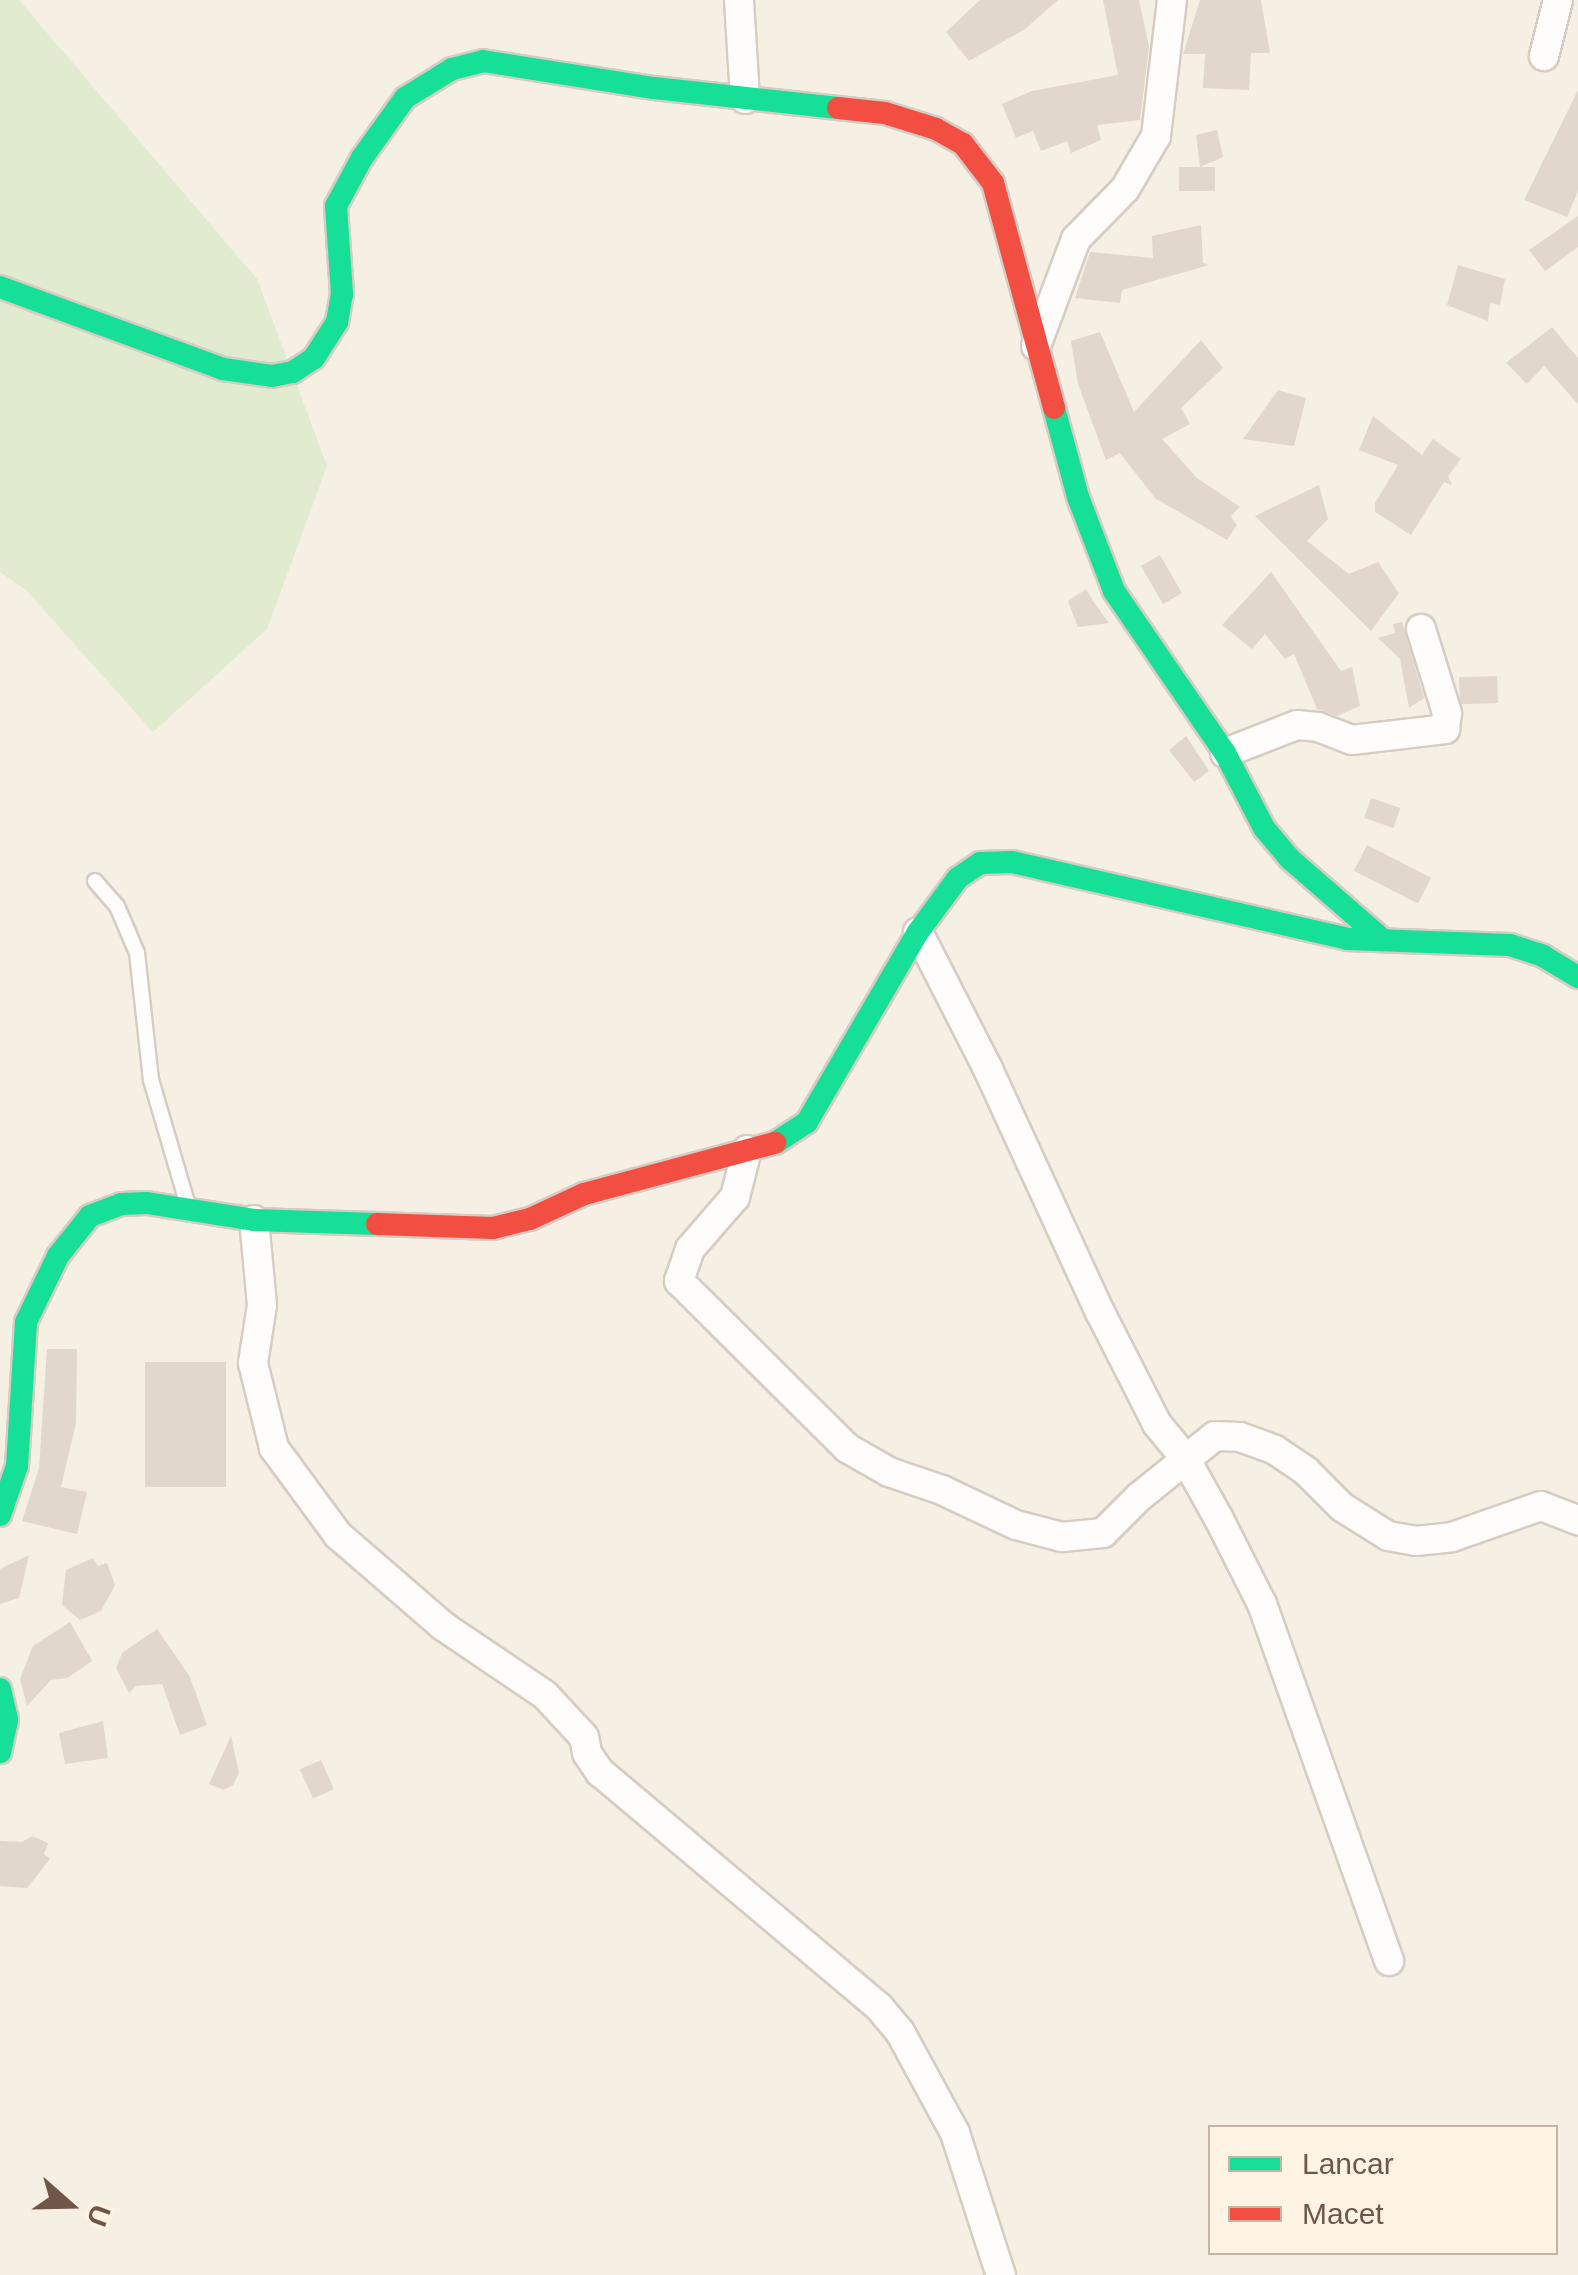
<!DOCTYPE html>
<style>
body{margin:0}
#map{position:relative;width:1578px;height:2275px;overflow:hidden;background:#f5efe4;font-family:Arial,sans-serif}
div>[style]{position:absolute}
[style*='--x']{left:calc(var(--x)*1px);top:calc(var(--y)*1px);width:calc(var(--w)*1px);rotate:calc(var(--a)*1deg)}
.green>*{inset:0;background:#e0ebcf}
.building>*{inset:0;background:#e1d7cd;transform-origin:0 0}
.roads{filter:drop-shadow(2px 0 #d6ccc3) drop-shadow(-2px 0 #d6ccc3) drop-shadow(0 2px #d6ccc3) drop-shadow(0 -2px #d6ccc3)}
.lane>*{height:14px;margin:-7px;padding:0 7px;transform-origin:7px;border-radius:7px;background:#fefdfb}
.street>*{height:28px;margin:-14px;padding:0 14px;transform-origin:14px;border-radius:14px;background:#fefdfb}
.fast>*{height:22px;margin:-11px;padding:0 11px;transform-origin:11px;border-radius:11px;background:#16e098}
.jam>*{height:22px;margin:-11px;padding:0 11px;transform-origin:11px;border-radius:11px;background:#f24e42}
span{translate:-50% -50%;white-space:nowrap;text-align:center;line-height:1.15;-webkit-text-stroke:8px #fff4e4;paint-order:stroke}
.legend{position:absolute;left:1208px;top:2125px;width:350px;height:130px;box-sizing:border-box;background:#fff4e4;border:2px solid #c6b5a6;margin:0;padding:12px 18px;list-style:none;font-size:30px;color:#705648}
.legend li{display:flex;align-items:center;gap:20px;height:50px}
.legend b{width:50px;border:2px solid #c6b5a6}
.north{position:absolute;left:20px;top:2155px;width:100px;height:100px;-webkit-text-stroke:8px #fff4e4;paint-order:stroke;rotate:110deg;font-size:28px;font-weight:700;line-height:40px;text-align:center;color:#705648}
.north::after{content:'';display:block;margin:auto;width:35px;height:45px;background:#705648;clip-path:polygon(50% 0,100% 100%,50% 72%,0 100%)}
</style>
<div id="map">
<div class="green">
<div style="clip-path:polygon(0 0,19px 0,257px 279px,327px 466px,267px 629px,153px 732px,26px 590px,0 572px)"></div>
</div>
<div class="building">
<div style="clip-path:polygon(980px 0,1058px 0,1025px 29px,969px 61px,946px 32px)"></div>
<div style="clip-path:polygon(1103px 0,1139px 0,1149px 47px,1140px 120px,1097px 125px,1101px 140px,1071px 153px,1067px 141px,1041px 151px,1033px 131px,1016px 138px,1002px 104px,1032px 91px,1118px 75px)"></div>
<div style="clip-path:polygon(1200px 0,1261px 0,1270px 53px,1251px 53px,1249px 90px,1203px 88px,1205px 54px,1183px 54px)"></div>
<div style="clip-path:polygon(1578px 90px,1578px 191px,1567px 217px,1524px 200px)"></div>
<div style="clip-path:polygon(1217px 130px,1223px 157px,1200px 167px,1196px 135px)"></div>
<div style="left:1179px;top:167px;width:36px;height:24px"></div>
<div style="clip-path:polygon(1578px 216px,1578px 247px,1545px 271px,1529px 250px)"></div>
<div style="clip-path:polygon(1201px 225px,1203px 263px,1209px 265px,1122px 290px,1120px 303px,1075px 298px,1090px 252px,1153px 258px,1152px 236px)"></div>
<div style="clip-path:polygon(1458px 265px,1505px 279px,1500px 305px,1490px 303px,1488px 321px,1447px 305px)"></div>
<div style="clip-path:polygon(1552px 327px,1578px 358px,1578px 404px,1544px 366px,1527px 384px,1506px 363px)"></div>
<div style="clip-path:polygon(1100px 332px,1134px 412px,1201px 340px,1223px 368px,1181px 408px,1190px 424px,1162px 439px,1197px 478px,1240px 507px,1231px 516px,1237px 525px,1227px 540px,1155px 498px,1120px 453px,1106px 460px,1078px 384px,1071px 341px)"></div>
<div style="clip-path:polygon(1278px 390px,1306px 398px,1294px 446px,1243px 439px)"></div>
<div style="clip-path:polygon(1373px 416px,1422px 455px,1433px 439px,1461px 459px,1448px 476px,1452px 485px,1444px 482px,1411px 535px,1375px 512px,1375px 503px,1398px 465px,1359px 450px)"></div>
<div style="clip-path:polygon(1319px 485px,1328px 519px,1307px 541px,1349px 574px,1378px 562px,1399px 593px,1371px 631px,1255px 516px)"></div>
<div style="left:1160px;top:555px;width:44px;height:22px;rotate:60deg"></div>
<div style="clip-path:polygon(1271px 572px,1341px 671px,1352px 667px,1360px 706px,1337px 716px,1317px 709px,1294px 654px,1285px 659px,1265px 634px,1252px 649px,1222px 625px)"></div>
<div style="clip-path:polygon(1086px 589px,1095px 604px,1109px 623px,1078px 627px,1068px 601px)"></div>
<div style="clip-path:polygon(1402px 622px,1424px 698px,1409px 708px,1400px 659px,1378px 638px,1395px 633px,1393px 624px)"></div>
<div style="left:1497px;top:676px;width:27px;height:38px;rotate:88deg"></div>
<div style="clip-path:polygon(1186px 736px,1209px 771px,1194px 782px,1169px 750px)"></div>
<div style="left:1371px;top:798px;width:31px;height:21px;rotate:19deg"></div>
<div style="left:1367px;top:845px;width:72px;height:29px;rotate:27deg"></div>
<div style="clip-path:polygon(47px 1349px,77px 1349px,76px 1423px,61px 1487px,87px 1492px,77px 1534px,22px 1521px,39px 1468px)"></div>
<div style="left:145px;top:1362px;width:81px;height:125px"></div>
<div style="clip-path:polygon(29px 1555px,19px 1598px,0 1604px,0 1569px)"></div>
<div style="clip-path:polygon(93px 1558px,98px 1566px,107px 1563px,115px 1585px,101px 1611px,80px 1620px,62px 1605px,66px 1570px)"></div>
<div style="clip-path:polygon(70px 1622px,92px 1661px,67px 1678px,51px 1680px,27px 1706px,20px 1679px,33px 1646px)"></div>
<div style="clip-path:polygon(157px 1629px,190px 1677px,207px 1725px,180px 1735px,162px 1684px,136px 1686px,129px 1693px,116px 1668px,122px 1653px)"></div>
<div style="clip-path:polygon(103px 1721px,108px 1758px,65px 1764px,59px 1733px)"></div>
<div style="clip-path:polygon(231px 1736px,239px 1773px,233px 1785px,224px 1790px,209px 1784px)"></div>
<div style="left:321px;top:1760px;width:32px;height:23px;rotate:66deg"></div>
<div style="clip-path:polygon(32px 1836px,48px 1843px,44px 1854px,50px 1859px,27px 1888px,0 1886px,0 1841px,22px 1842px)"></div>
</div>
<div class="roads">
<div class="lane">
<div style="--x:95;--y:881;--w:33;--a:49"></div>
<div style="--x:117;--y:906;--w:51;--a:66.9"></div>
<div style="--x:137;--y:953;--w:128;--a:83.7"></div>
<div style="--x:151;--y:1080;--w:131;--a:73.6"></div>
</div>
<div class="street">
<div style="--x:739;--y:0;--w:99;--a:86.5"></div>
<div style="--x:1544;--y:56;--w:58;--a:-76"></div>
<div style="--x:1036;--y:346;--w:114;--a:-69.5"></div>
<div style="--x:1076;--y:239;--w:70;--a:-45.6"></div>
<div style="--x:1125;--y:189;--w:61;--a:-59.7"></div>
<div style="--x:1156;--y:136;--w:137;--a:-83.3"></div>
<div style="--x:1225;--y:753;--w:77;--a:-21.3"></div>
<div style="--x:1297;--y:725;--w:21;--a:5"></div>
<div style="--x:1318;--y:727;--w:36;--a:21"></div>
<div style="--x:1352;--y:740;--w:94;--a:-6.7"></div>
<div style="--x:1445;--y:729;--w:16;--a:-83"></div>
<div style="--x:1447;--y:713;--w:88;--a:-107.2"></div>
<div style="--x:918;--y:932;--w:154;--a:62.9"></div>
<div style="--x:988;--y:1069;--w:268;--a:65.3"></div>
<div style="--x:1100;--y:1312;--w:126;--a:63"></div>
<div style="--x:1157;--y:1424;--w:44;--a:50.5"></div>
<div style="--x:1185;--y:1458;--w:70;--a:60.9"></div>
<div style="--x:1219;--y:1519;--w:95;--a:63.2"></div>
<div style="--x:1262;--y:1604;--w:379;--a:70.4"></div>
<div style="--x:747;--y:1150;--w:49;--a:104.3"></div>
<div style="--x:735;--y:1197;--w:69;--a:130.9"></div>
<div style="--x:690;--y:1249;--w:34;--a:109"></div>
<div style="--x:679;--y:1281;--w:237;--a:44.8"></div>
<div style="--x:847;--y:1448;--w:48;--a:29.7"></div>
<div style="--x:889;--y:1472;--w:56;--a:18.8"></div>
<div style="--x:942;--y:1490;--w:82;--a:25.3"></div>
<div style="--x:1016;--y:1525;--w:48;--a:14.6"></div>
<div style="--x:1062;--y:1537;--w:41;--a:-5.6"></div>
<div style="--x:1103;--y:1533;--w:51;--a:-45"></div>
<div style="--x:1139;--y:1497;--w:97;--a:-38.8"></div>
<div style="--x:1215;--y:1436;--w:25;--a:2"></div>
<div style="--x:1240;--y:1437;--w:37;--a:20"></div>
<div style="--x:1275;--y:1450;--w:37;--a:34"></div>
<div style="--x:1306;--y:1471;--w:51;--a:45"></div>
<div style="--x:1342;--y:1507;--w:54;--a:32.2"></div>
<div style="--x:1388;--y:1536;--w:28;--a:10"></div>
<div style="--x:1416;--y:1541;--w:36;--a:-6"></div>
<div style="--x:1452;--y:1537;--w:94;--a:-19.2"></div>
<div style="--x:1541;--y:1506;--w:40;--a:21"></div>
<div style="--x:254;--y:1220;--w:85;--a:84.6"></div>
<div style="--x:262;--y:1305;--w:59;--a:98.8"></div>
<div style="--x:253;--y:1363;--w:88;--a:76.1"></div>
<div style="--x:274;--y:1448;--w:108;--a:53.7"></div>
<div style="--x:338;--y:1535;--w:139;--a:40.9"></div>
<div style="--x:443;--y:1626;--w:123;--a:34.1"></div>
<div style="--x:545;--y:1695;--w:57;--a:47.1"></div>
<div style="--x:584;--y:1737;--w:16;--a:79"></div>
<div style="--x:587;--y:1753;--w:23;--a:56"></div>
<div style="--x:600;--y:1772;--w:365;--a:40.1"></div>
<div style="--x:879;--y:2007;--w:33;--a:50"></div>
<div style="--x:900;--y:2032;--w:115;--a:61.4"></div>
<div style="--x:955;--y:2133;--w:149;--a:72.1"></div>
</div>
<div class="fast">
<div style="--x:0;--y:287;--w:238;--a:20.2"></div>
<div style="--x:223;--y:369;--w:49;--a:8.1"></div>
<div style="--x:272;--y:376;--w:21;--a:-11"></div>
<div style="--x:293;--y:372;--w:25;--a:-34"></div>
<div style="--x:314;--y:358;--w:43;--a:-57.4"></div>
<div style="--x:337;--y:322;--w:28;--a:-80"></div>
<div style="--x:342;--y:294;--w:88;--a:-93.9"></div>
<div style="--x:336;--y:206;--w:55;--a:-61.6"></div>
<div style="--x:362;--y:158;--w:74;--a:-54.4"></div>
<div style="--x:405;--y:98;--w:55;--a:-31.7"></div>
<div style="--x:452;--y:69;--w:32;--a:-14"></div>
<div style="--x:483;--y:61;--w:173;--a:9"></div>
<div style="--x:654;--y:88;--w:185;--a:6.2"></div>
<div style="--x:1054;--y:408;--w:92;--a:74.9"></div>
<div style="--x:1078;--y:497;--w:101;--a:69"></div>
<div style="--x:1114;--y:591;--w:196;--a:55.6"></div>
<div style="--x:1225;--y:753;--w:85;--a:62.5"></div>
<div style="--x:1264;--y:828;--w:40;--a:50"></div>
<div style="--x:1290;--y:859;--w:122;--a:41"></div>
<div style="--x:775;--y:1143;--w:38;--a:-33"></div>
<div style="--x:807;--y:1122;--w:220;--a:-59.7"></div>
<div style="--x:918;--y:932;--w:67;--a:-53.5"></div>
<div style="--x:958;--y:878;--w:27;--a:-34"></div>
<div style="--x:980;--y:863;--w:32;--a:-2"></div>
<div style="--x:1012;--y:862;--w:344;--a:12.9"></div>
<div style="--x:1347;--y:939;--w:163;--a:2.1"></div>
<div style="--x:1510;--y:945;--w:35;--a:18"></div>
<div style="--x:1543;--y:956;--w:41;--a:31"></div>
<div style="--x:0;--y:1515;--w:52;--a:-70.9"></div>
<div style="--x:17;--y:1466;--w:144;--a:-86.4"></div>
<div style="--x:26;--y:1322;--w:73;--a:-64.1"></div>
<div style="--x:58;--y:1256;--w:51;--a:-51.3"></div>
<div style="--x:90;--y:1216;--w:33;--a:-21"></div>
<div style="--x:121;--y:1204;--w:26;--a:-2"></div>
<div style="--x:147;--y:1203;--w:108;--a:9"></div>
<div style="--x:254;--y:1220;--w:123;--a:1.9"></div>
<div style="--x:0;--y:1689;--w:32;--a:77"></div>
<div style="--x:7;--y:1720;--w:33;--a:102"></div>
</div>
<div class="jam">
<div style="--x:838;--y:108;--w:47;--a:6.1"></div>
<div style="--x:885;--y:113;--w:53;--a:17.4"></div>
<div style="--x:936;--y:129;--w:31;--a:29"></div>
<div style="--x:963;--y:144;--w:49;--a:52.4"></div>
<div style="--x:993;--y:183;--w:233;--a:74.8"></div>
<div style="--x:377;--y:1224;--w:116;--a:2"></div>
<div style="--x:493;--y:1228;--w:38;--a:-14"></div>
<div style="--x:530;--y:1219;--w:60;--a:-24.8"></div>
<div style="--x:584;--y:1194;--w:198;--a:-15"></div>
</div>
</div>
<ul class="legend">
<li><b style="height:12px;background:#16e098"></b>Lancar</li>
<li><b style="height:12px;background:#f24e42"></b>Macet</li>
</ul>
<div class="north">U</div>
</div>
